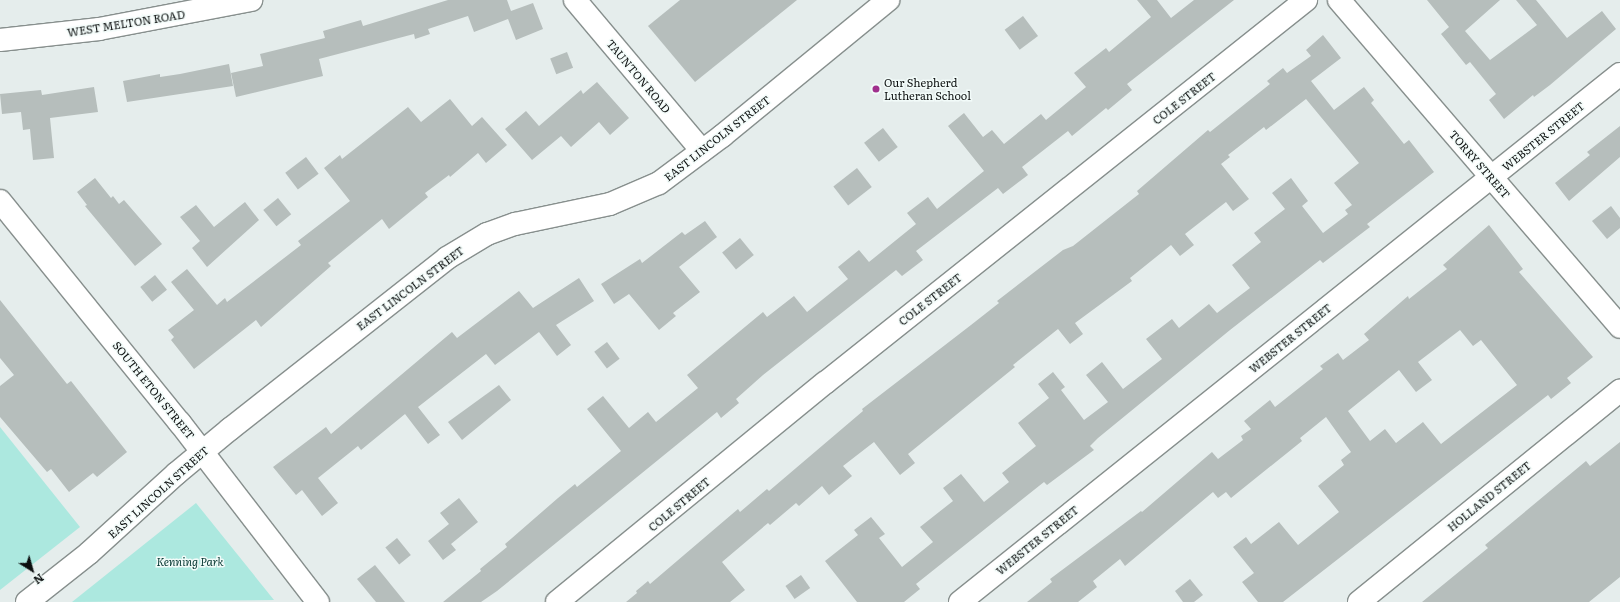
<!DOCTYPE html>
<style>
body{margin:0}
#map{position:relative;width:1620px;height:602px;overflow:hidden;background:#e5edec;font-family:Literata,serif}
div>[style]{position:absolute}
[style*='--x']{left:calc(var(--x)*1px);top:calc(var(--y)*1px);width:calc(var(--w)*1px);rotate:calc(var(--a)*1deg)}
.green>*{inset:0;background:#ace8df}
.building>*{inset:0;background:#b6bebc;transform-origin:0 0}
.roads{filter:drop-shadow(1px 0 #878f8d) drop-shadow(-1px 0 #878f8d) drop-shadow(0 1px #878f8d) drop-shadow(0 -1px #878f8d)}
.minor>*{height:22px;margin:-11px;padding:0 11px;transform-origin:11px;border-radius:11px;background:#fff}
.dots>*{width:11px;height:11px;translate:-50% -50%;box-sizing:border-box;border:2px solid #f2fbf9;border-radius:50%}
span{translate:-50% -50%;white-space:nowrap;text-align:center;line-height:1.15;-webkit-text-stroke:3px #f2fbf9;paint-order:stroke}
.street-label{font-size:11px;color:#0c0f0f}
.poi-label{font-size:11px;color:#0c0f0f}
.left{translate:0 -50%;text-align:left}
.park-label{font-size:11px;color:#043631;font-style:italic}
.north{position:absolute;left:12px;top:550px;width:40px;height:40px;-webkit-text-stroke:3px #f2fbf9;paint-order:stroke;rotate:143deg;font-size:11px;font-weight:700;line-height:16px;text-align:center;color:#0c0f0f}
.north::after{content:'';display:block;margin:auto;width:14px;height:18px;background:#0c0f0f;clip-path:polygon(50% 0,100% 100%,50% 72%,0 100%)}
</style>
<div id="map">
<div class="green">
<div style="clip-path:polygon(0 427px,80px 527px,0 590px)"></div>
<div style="clip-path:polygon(196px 503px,274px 600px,72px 602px)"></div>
</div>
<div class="building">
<div style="clip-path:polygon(448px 0,507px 0,511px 11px,533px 3px,543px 29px,516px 40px,508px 19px,474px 32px,468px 16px,428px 29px,430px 34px,415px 39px,414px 34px,319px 59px,323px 76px,236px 97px,231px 73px,263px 66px,260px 54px,325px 38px,323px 31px,361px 20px,363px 26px)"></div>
<div style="clip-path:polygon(680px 0,797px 0,695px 82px,648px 26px)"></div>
<div style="clip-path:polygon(1137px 0,1157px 0,1171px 18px,1194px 0,1234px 0,1127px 84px,1132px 90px,1108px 110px,1106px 108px,1072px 136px,1068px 131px,1022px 167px,1028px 175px,1003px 194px,998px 188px,916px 251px,923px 260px,902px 276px,896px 270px,763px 375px,736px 399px,739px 403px,721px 418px,717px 412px,497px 591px,481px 602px,443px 602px,481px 571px,480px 569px,507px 547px,505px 544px,558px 498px,575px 484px,577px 487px,621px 451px,587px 409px,603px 396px,629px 428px,648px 412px,656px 422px,698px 388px,687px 375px,763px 312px,767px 317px,794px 296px,807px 312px,848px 279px,838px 267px,859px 250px,869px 262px,916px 224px,907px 213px,928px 197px,937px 209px,984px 171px,948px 126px,964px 113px,983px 137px,992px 130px,1004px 144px,1041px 114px,1046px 120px,1086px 87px,1074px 73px,1106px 48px,1109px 52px,1151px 17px)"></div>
<div style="clip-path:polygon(1427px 0,1500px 0,1465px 31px,1490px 60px,1537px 25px,1516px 0,1536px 0,1567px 38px,1602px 11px,1616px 29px,1550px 85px,1534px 97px,1533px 95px,1504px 119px,1489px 100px,1496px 94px,1470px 62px,1466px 65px,1441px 34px,1449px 27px)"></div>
<div style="left:1023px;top:16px;width:25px;height:23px;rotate:53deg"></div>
<div style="clip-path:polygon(1323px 35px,1341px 58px,1311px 81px,1334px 110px,1364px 87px,1374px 100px,1371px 103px,1404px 144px,1409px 140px,1434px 172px,1367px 224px,1370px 227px,1323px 263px,1320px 260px,1230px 330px,1098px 438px,1090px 446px,1094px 450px,1047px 485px,1044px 482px,916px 584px,920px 589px,904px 602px,857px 602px,825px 561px,858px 535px,854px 530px,871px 517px,885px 534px,879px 538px,902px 567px,933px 542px,920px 527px,953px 501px,943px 488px,961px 474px,984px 502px,1009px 482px,1002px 473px,1036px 446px,1018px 423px,1049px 398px,1038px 384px,1053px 372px,1065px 387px,1061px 390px,1084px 420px,1108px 402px,1086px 375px,1102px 362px,1123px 389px,1162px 359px,1146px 339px,1172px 319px,1179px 328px,1209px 304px,1217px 313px,1250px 288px,1232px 265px,1261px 242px,1254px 233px,1285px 209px,1272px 193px,1291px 178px,1308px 201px,1302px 206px,1323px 233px,1348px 214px,1345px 210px,1352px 205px,1334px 183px,1359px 163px,1306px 99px,1266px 130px,1264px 127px,1228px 155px,1230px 157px,1221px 164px,1249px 199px,1233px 211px,1226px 202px,1185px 234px,1194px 245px,1180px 256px,1171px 245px,1130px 278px,1132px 281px,1075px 323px,1083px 334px,1070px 344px,1058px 329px,1013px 365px,1015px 367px,908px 454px,915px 463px,900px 475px,874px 442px,843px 466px,852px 476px,829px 495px,822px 486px,799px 506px,796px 503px,770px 525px,768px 523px,722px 562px,745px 590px,730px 602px,626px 602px,637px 593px,636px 591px,648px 581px,650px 584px,738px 509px,740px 512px,767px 489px,769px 491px,863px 411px,862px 409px,971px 325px,999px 303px,997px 301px,1063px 250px,1073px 246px,1139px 194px,1137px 191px,1208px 130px,1210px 132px,1270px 84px,1267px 81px,1283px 68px,1287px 73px,1311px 56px,1306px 50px)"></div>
<div style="left:567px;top:52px;width:17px;height:18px;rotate:69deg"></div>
<div style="clip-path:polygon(229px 64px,233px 86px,127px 102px,123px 81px,160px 74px,160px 77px,180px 74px)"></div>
<div style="clip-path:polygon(597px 82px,629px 118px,610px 135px,599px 122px,571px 147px,561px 136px,532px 160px,505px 129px,526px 111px,539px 126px,581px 90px,583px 94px)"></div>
<div style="clip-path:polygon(94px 87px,98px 112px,50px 118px,54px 158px,33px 160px,30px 129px,23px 130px,21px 112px,2px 114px,0 94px,41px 90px,42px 95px)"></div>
<div style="clip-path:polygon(450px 99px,472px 126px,482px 117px,507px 145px,486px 163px,478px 153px,450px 177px,449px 175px,425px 193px,428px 197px,389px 229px,382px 219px,328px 263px,331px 266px,261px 327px,256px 320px,194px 369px,171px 340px,174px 337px,168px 330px,194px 310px,171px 282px,187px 269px,217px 305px,225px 298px,227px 302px,301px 245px,298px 241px,350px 201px,324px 168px,340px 155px,342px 159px,408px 107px,421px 122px)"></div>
<div style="clip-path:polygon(1620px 126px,1620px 157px,1569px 201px,1555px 183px,1590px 155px,1587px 152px)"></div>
<div style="left:883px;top:128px;width:24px;height:24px;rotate:52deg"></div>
<div style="left:306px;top:157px;width:21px;height:26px;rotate:53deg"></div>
<div style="left:857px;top:168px;width:24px;height:30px;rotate:52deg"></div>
<div style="clip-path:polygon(95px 178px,111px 198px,113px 196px,119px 204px,124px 200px,162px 244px,135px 266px,85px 206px,87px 205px,77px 192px)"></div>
<div style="left:278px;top:198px;width:21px;height:19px;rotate:51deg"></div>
<div style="clip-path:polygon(245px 202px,259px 220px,207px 267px,192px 248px,200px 241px,180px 217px,196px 205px,214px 227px)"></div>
<div style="clip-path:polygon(1611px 206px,1620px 218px,1620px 228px,1607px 239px,1592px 221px)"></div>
<div style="clip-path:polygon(705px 221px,717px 237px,679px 267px,700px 292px,673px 313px,676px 316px,659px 330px,629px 294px,614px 304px,601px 284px,640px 259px,642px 263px,682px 232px,685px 235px)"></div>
<div style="clip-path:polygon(evenodd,1489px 225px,1523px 269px,1519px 272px,1593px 357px,1567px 378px,1571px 383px,1551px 399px,1548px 395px,1283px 602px,1258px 602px,1242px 582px,1254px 573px,1233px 547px,1246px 537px,1251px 544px,1279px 522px,1298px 545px,1339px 512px,1318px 486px,1344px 465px,1341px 460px,1351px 452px,1326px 417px,1300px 438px,1302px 441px,1231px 498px,1226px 492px,1218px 498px,1213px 492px,1125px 566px,1120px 559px,1093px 581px,1097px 587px,1078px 602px,1027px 602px,1052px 582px,1050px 579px,1141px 511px,1142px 512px,1212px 452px,1218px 459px,1243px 440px,1241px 436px,1251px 429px,1244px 421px,1270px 400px,1275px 407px,1323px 369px,1320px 366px,1338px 353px,1343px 360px,1369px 340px,1364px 334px,1408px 296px,1409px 299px,1447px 269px,1443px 265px,1489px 225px,1460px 330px,1473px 346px,1481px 340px,1517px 385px,1441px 444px,1423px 422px,1396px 443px,1385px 429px,1370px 441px,1348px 411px,1399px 370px,1416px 392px,1432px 380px,1418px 362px,1460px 330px)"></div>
<div style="left:740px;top:238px;width:22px;height:23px;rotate:51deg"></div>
<div style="left:155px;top:275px;width:19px;height:19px;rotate:51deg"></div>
<div style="clip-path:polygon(579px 278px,594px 301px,556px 325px,571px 345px,557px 356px,539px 332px,495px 365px,486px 354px,418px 407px,440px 435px,428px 444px,405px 414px,361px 450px,358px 446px,318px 478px,338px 503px,322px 516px,302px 490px,296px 495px,273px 467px,326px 427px,331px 434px,452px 332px,457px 338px,519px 291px,533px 308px)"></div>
<div style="clip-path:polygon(0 300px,67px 384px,71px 381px,127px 452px,97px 477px,93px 473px,69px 492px,51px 469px,47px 472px,0 417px,0 386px,14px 375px,0 358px)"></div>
<div style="left:607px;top:342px;width:21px;height:16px;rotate:53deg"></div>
<div style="clip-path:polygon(499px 385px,511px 400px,462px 440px,448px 422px)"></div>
<div style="clip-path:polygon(1620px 442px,1620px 577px,1589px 602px,1422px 602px,1488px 548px,1485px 545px,1586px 461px,1590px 466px)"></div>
<div style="clip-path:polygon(459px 498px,478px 522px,451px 544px,456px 550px,443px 560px,428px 541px,449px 524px,440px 513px)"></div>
<div style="left:397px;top:538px;width:22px;height:15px;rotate:51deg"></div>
<div style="clip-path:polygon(375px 565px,405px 602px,376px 602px,357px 579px)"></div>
<div style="left:801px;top:575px;width:16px;height:19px;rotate:55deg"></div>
<div style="clip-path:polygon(1190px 579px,1203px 595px,1194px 602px,1183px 602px,1175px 591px)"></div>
</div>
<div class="roads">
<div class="minor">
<div style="--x:575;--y:0;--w:197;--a:49.9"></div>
<div style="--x:1339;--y:0;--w:431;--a:49.3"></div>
<div style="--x:0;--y:40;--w:100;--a:-6.3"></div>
<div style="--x:99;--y:29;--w:155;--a:-10.8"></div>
<div style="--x:0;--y:201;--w:286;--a:51"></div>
<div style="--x:180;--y:423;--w:226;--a:52.4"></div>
<div style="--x:27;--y:602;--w:79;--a:-38.3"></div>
<div style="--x:89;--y:553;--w:119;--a:-42.3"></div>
<div style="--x:177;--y:473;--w:69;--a:-39.7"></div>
<div style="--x:230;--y:429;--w:276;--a:-38.2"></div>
<div style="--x:447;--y:258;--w:47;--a:-31"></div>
<div style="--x:487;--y:234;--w:30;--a:-20"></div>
<div style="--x:515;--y:224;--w:97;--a:-11.9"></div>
<div style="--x:610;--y:204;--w:53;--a:-23.2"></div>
<div style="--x:659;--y:183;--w:79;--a:-36.7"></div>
<div style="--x:722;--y:136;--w:215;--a:-39.3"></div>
<div style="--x:557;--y:602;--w:346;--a:-39.3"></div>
<div style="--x:825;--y:383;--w:615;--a:-38.53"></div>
<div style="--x:960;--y:602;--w:845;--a:-38.66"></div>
<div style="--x:1359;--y:602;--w:336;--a:-39"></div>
</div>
</div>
<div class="dots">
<div style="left:876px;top:89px;background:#a0308d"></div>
</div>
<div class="street-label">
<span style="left:126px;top:23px;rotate:-9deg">WEST MELTON ROAD</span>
<span style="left:639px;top:76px;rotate:50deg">TAUNTON ROAD</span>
<span style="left:1184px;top:98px;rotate:-38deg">COLE STREET</span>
<span style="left:1543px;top:136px;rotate:-39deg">WEBSTER STREET</span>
<span style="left:717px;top:138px;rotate:-38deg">EAST LINCOLN STREET</span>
<span style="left:1480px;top:164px;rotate:49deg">TORRY STREET</span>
<span style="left:410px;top:288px;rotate:-37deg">EAST LINCOLN STREET</span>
<span style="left:930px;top:299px;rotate:-38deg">COLE STREET</span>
<span style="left:1290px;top:338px;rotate:-39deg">WEBSTER STREET</span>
<span style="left:154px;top:390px;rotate:51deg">SOUTH ETON STREET</span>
<span style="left:158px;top:492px;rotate:-42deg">EAST LINCOLN STREET</span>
<span style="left:1489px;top:496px;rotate:-39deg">HOLLAND STREET</span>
<span style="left:679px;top:504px;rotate:-40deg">COLE STREET</span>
<span style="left:1037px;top:540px;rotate:-39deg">WEBSTER STREET</span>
</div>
<div class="poi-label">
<span class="left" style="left:884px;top:89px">Our Shepherd<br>Lutheran School</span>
</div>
<div class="park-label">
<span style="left:190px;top:561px">Kenning Park</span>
</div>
<div class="north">N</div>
</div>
